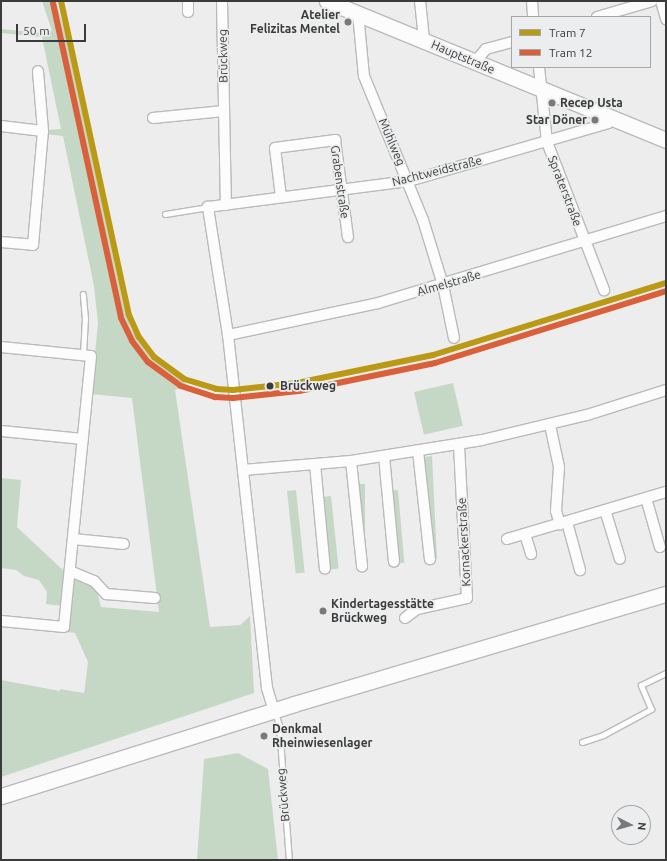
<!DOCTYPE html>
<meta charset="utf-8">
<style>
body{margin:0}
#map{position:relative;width:667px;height:861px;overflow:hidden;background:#ededed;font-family:Ubuntu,sans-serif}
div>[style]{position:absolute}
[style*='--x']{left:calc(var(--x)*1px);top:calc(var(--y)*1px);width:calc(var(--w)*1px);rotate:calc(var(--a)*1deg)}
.green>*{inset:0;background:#c5d8c6;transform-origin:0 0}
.roads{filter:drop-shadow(1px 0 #bababa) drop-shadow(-1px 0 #bababa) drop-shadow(0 1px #bababa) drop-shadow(0 -1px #bababa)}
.lane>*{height:5px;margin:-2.5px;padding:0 2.5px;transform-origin:2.5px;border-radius:2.5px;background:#fcfcfc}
.street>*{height:10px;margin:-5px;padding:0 5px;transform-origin:5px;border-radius:5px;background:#fcfcfc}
.secondary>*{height:15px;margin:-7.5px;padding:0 7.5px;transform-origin:7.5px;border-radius:7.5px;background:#fcfcfc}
.tram-1>*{height:6px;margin:-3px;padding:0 3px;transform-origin:3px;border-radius:3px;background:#ba9915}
.tram-2>*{height:6px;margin:-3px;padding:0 3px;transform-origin:3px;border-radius:3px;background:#da603b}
.dots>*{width:11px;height:11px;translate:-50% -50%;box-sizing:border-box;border:2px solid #ecedee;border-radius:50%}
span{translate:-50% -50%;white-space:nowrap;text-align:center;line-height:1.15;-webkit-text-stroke:3.5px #ecedee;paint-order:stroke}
.poi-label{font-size:12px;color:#3b3b3b;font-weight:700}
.right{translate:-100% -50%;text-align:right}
.left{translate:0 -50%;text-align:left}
.street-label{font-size:12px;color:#3b3b3b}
.stop-label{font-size:12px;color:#3b3b3b;font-weight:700}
.frame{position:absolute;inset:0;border:2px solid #3b3b3b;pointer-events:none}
.legend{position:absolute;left:511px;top:16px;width:140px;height:52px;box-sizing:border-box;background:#ecedee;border:1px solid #a5a6a6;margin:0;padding:5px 7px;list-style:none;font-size:12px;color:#3b3b3b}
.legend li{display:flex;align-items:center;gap:8px;height:20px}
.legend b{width:20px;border:1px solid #a5a6a6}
.north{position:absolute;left:611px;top:805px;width:40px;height:40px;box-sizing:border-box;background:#ecedee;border:1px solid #a5a6a6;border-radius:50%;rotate:96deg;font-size:11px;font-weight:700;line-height:16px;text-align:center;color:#3b3b3b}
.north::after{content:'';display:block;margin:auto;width:14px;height:18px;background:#797979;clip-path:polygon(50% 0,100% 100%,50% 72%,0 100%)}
.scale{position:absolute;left:16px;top:24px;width:70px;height:18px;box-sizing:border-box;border:2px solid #3b3b3b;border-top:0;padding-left:5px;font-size:12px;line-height:14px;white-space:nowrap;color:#3b3b3b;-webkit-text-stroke:3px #ecedee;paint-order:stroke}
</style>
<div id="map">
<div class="green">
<div style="clip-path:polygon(42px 1px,56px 1px,66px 36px,124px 308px,131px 329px,151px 359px,188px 385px,175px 390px,210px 627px,240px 625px,250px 616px,254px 693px,1px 777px,1px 680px,60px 691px,60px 689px,84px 693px,88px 662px,75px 633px,67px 632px,73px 577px,89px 583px,98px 595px,101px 607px,159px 612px,132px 398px,91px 394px,98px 323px,94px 286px,63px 136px,46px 134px,46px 130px,61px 129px,42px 37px,1px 33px,1px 29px,42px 33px,52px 31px)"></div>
<div style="left:453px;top:383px;width:44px;height:40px;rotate:77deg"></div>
<div style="clip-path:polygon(432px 456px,437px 559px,433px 560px,424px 457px)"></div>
<div style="clip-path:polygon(1px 478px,21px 480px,17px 527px,65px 572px,62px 606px,46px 604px,47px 592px,39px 580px,24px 576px,16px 570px,1px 568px)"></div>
<div style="left:357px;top:484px;width:8px;height:84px"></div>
<div style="left:296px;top:490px;width:83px;height:9px;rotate:84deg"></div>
<div style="left:398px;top:490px;width:73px;height:9px;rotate:85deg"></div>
<div style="left:331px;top:496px;width:73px;height:11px;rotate:84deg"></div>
<div style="clip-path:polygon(238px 753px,268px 769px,278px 860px,197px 860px,204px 759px)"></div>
</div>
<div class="roads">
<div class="lane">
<div style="--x:165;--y:214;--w:44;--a:-9.2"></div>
<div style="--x:83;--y:355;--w:36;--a:-87"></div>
<div style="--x:85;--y:319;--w:25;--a:-95"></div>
<div style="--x:275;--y:712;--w:14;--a:73"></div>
<div style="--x:279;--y:725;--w:135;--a:85.8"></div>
<div style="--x:582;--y:742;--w:22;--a:-18"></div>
<div style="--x:603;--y:735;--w:55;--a:-28.4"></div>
<div style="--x:651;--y:709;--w:26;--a:-113"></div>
<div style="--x:641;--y:685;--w:28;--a:-26"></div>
</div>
<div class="street">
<div style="--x:188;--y:1;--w:11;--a:90"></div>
<div style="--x:222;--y:1;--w:204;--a:88.9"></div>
<div style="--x:420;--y:1;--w:39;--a:84"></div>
<div style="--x:532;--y:1;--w:16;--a:86"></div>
<div style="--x:661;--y:1;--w:19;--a:74"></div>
<div style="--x:358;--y:13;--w:63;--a:84.6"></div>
<div style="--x:364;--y:76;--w:156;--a:67.7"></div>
<div style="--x:423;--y:220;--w:68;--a:72.9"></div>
<div style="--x:443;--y:285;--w:54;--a:78.3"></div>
<div style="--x:597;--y:17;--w:57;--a:-16.2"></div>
<div style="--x:475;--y:62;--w:17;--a:-50"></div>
<div style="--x:486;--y:49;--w:27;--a:-15"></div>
<div style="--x:539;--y:67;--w:75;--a:83.9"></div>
<div style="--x:547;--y:142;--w:159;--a:68.9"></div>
<div style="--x:153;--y:118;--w:71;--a:-5.6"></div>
<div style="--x:1;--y:126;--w:42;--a:6.8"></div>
<div style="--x:281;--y:197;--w:49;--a:-97"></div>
<div style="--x:275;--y:148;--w:61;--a:-7.6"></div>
<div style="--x:335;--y:140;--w:98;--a:82.4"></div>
<div style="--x:1;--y:242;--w:32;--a:5"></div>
<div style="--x:33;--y:245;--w:114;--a:-85"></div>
<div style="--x:43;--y:131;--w:60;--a:-94.8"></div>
<div style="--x:228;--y:335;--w:153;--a:-12"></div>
<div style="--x:378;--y:303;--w:301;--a:-16.8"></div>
<div style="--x:1;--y:347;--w:90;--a:5.7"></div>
<div style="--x:91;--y:356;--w:272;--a:95.7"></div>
<div style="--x:64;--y:627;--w:63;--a:-174.6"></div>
<div style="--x:550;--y:425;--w:43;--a:77.9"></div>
<div style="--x:559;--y:467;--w:44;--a:93.9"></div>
<div style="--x:556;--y:511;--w:14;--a:73"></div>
<div style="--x:1;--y:431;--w:82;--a:5.6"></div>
<div style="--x:418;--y:451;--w:109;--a:83.7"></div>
<div style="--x:384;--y:456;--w:106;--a:84.6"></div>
<div style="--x:351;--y:461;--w:106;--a:84"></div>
<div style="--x:315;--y:464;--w:105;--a:84.6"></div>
<div style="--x:243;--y:470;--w:108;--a:-4.8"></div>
<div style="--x:351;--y:461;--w:133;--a:-9.1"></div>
<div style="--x:482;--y:440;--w:108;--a:-13.4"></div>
<div style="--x:587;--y:415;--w:83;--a:-17.6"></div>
<div style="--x:646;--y:498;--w:51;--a:74.1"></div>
<div style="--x:605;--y:510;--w:51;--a:73"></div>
<div style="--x:567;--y:522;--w:50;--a:74.8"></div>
<div style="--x:525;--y:534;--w:21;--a:73"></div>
<div style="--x:73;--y:539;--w:51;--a:5.6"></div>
<div style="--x:507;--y:539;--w:166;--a:-16.5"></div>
<div style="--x:70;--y:571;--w:26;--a:23"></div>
<div style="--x:94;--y:581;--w:18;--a:47"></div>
<div style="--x:106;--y:594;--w:49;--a:4.7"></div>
<div style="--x:405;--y:618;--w:15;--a:-37"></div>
<div style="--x:417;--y:609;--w:51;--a:-12.4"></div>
<div style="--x:467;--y:598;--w:154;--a:-93"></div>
<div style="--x:274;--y:711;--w:24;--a:-107"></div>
<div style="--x:267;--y:688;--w:355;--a:-96.3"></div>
<div style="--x:228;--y:335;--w:130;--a:-98.9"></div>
<div style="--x:208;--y:207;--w:203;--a:-7.4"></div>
<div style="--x:409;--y:181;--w:207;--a:-16.2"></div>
<div style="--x:608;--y:123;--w:7;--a:-56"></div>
</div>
<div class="secondary">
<div style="--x:327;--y:1;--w:366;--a:22.3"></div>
<div style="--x:1;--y:796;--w:307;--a:-17.4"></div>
<div style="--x:294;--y:704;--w:388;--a:-16.5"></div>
</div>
</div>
<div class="tram-1">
<div style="--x:61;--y:1;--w:321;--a:77.8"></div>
<div style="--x:129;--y:315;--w:24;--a:66"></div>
<div style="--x:139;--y:337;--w:25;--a:53"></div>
<div style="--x:154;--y:357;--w:37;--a:36"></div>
<div style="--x:184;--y:379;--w:34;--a:17"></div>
<div style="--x:216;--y:389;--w:17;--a:3"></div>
<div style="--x:233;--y:390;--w:64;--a:-6.2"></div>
<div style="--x:297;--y:383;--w:139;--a:-11.6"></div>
<div style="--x:433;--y:355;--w:244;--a:-17.2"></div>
</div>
<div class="tram-2">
<div style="--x:53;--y:3;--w:322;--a:77.8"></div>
<div style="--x:121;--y:318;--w:25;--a:64"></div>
<div style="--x:132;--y:341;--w:26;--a:53"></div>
<div style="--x:148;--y:362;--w:41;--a:36"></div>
<div style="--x:181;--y:386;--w:36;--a:18"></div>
<div style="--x:215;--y:397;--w:18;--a:3"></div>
<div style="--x:233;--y:398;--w:66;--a:-6.1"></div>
<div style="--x:299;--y:391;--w:139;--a:-11.6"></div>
<div style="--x:435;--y:363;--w:242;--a:-17.3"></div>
</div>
<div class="dots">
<div style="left:348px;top:22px;background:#797979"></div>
<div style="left:552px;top:103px;background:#797979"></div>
<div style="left:595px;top:120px;background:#797979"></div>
<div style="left:270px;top:386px;background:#3b3b3b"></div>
<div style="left:323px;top:611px;background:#797979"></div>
<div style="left:264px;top:736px;background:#797979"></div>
</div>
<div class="poi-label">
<span class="right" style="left:340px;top:22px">Atelier<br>Felizitas Mentel</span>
<span class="left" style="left:560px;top:103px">Recep Usta</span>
<span class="right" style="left:587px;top:120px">Star Döner</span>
<span class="left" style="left:331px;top:611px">Kindertagesstätte<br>Brückweg</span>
<span class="left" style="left:272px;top:736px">Denkmal<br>Rheinwiesenlager</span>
</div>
<div class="street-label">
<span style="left:223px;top:56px;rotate:-91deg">Brückweg</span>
<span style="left:463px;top:57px;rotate:23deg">Hauptstraße</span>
<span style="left:392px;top:142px;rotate:67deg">Mühlweg</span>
<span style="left:437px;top:171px;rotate:-14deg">Nachtweidstraße</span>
<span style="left:340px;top:182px;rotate:82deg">Grabenstraße</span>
<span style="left:565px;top:191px;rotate:69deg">Spraterstraße</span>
<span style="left:449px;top:283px;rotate:-16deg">Almelstraße</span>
<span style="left:464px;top:542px;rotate:-93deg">Kornackerstraße</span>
<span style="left:283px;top:795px;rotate:-95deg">Brückweg</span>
</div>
<div class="stop-label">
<span class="left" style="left:280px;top:386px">Brückweg</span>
</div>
<div class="frame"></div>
<ul class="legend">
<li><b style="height:5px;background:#ba9915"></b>Tram 7</li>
<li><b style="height:5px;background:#da603b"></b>Tram 12</li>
</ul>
<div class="north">N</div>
<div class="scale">50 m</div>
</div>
